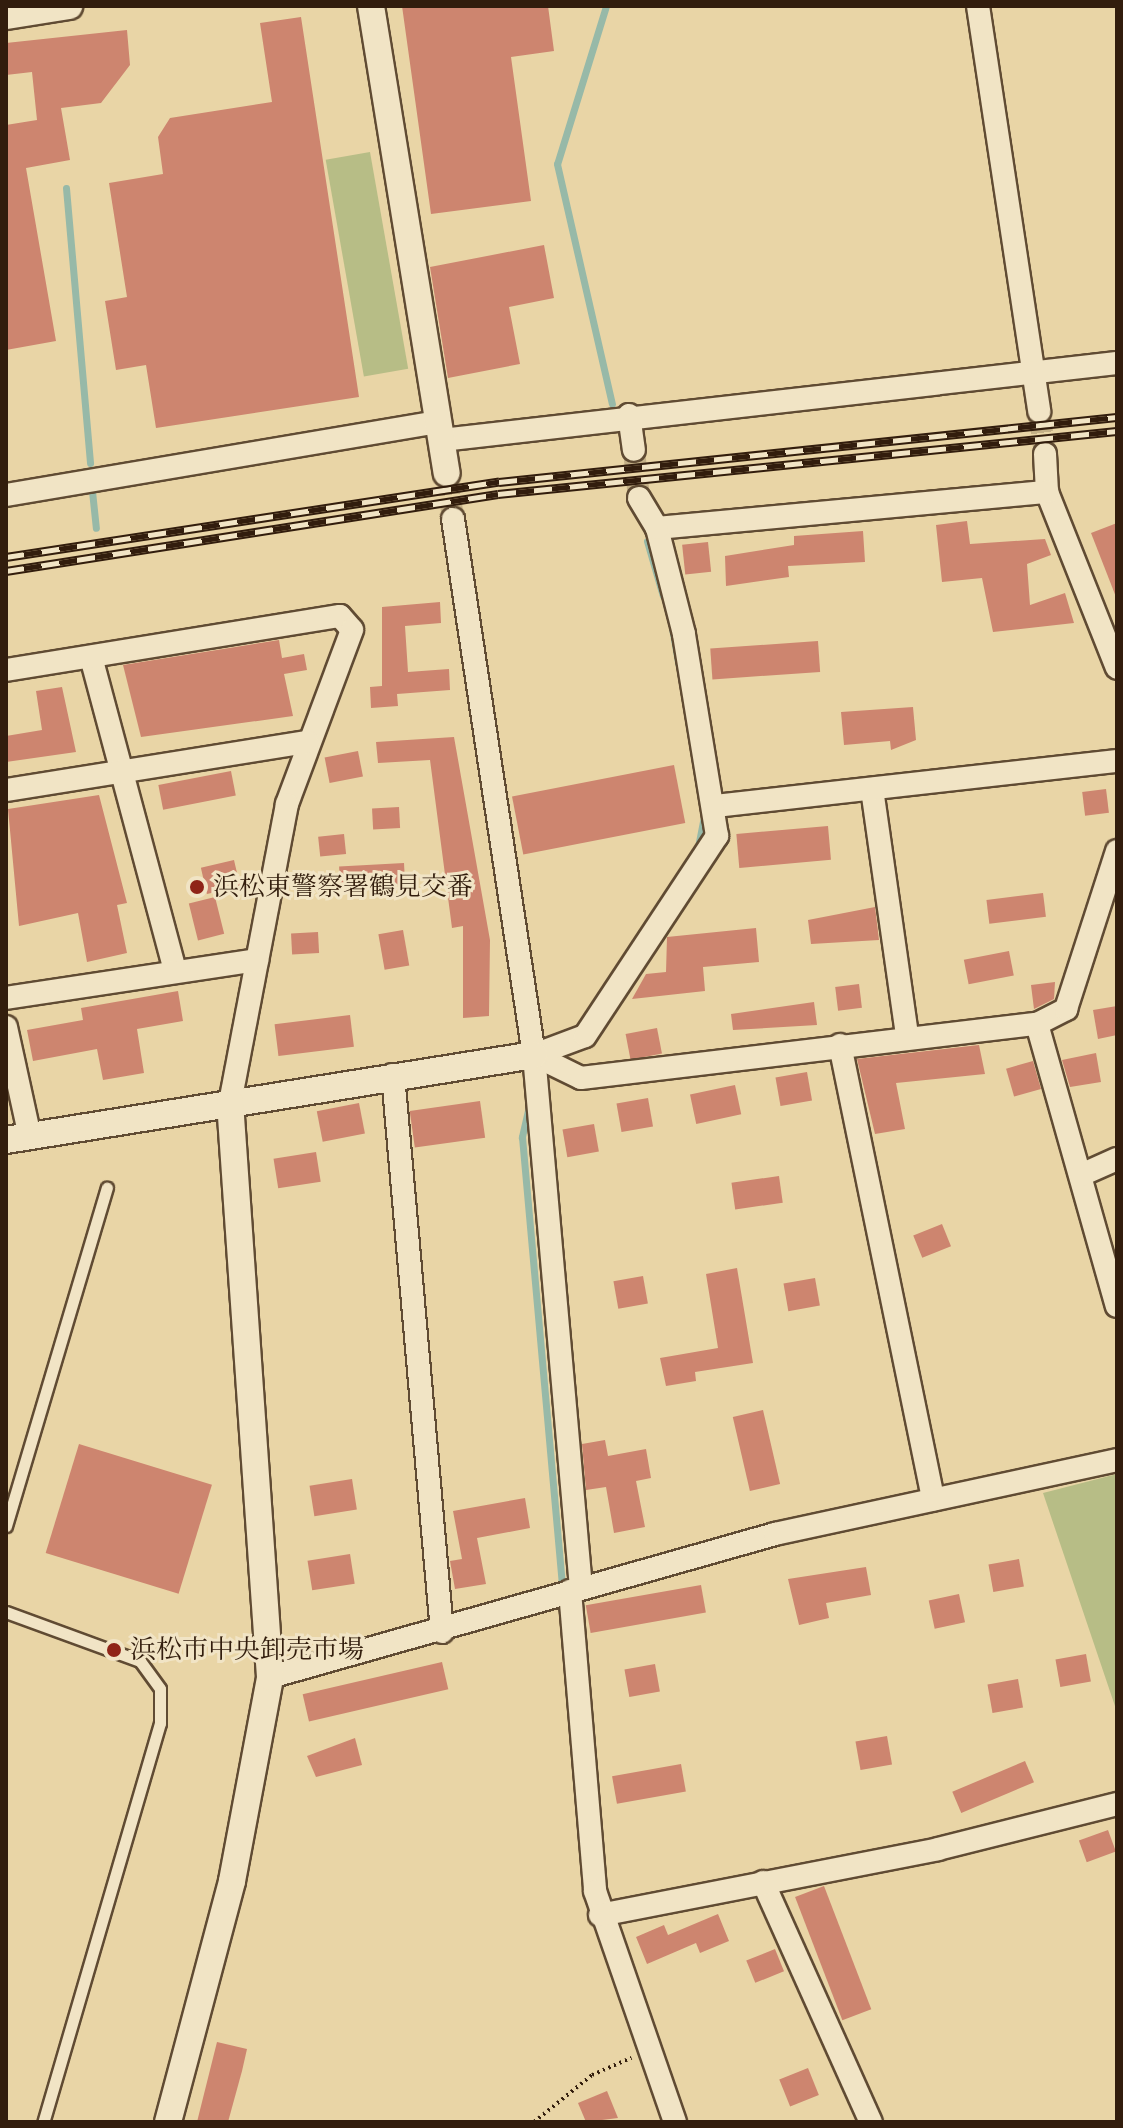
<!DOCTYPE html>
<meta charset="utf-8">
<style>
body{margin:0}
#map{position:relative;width:1123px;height:2128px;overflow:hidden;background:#e9d5a6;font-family:"IM FELL French Canon","Noto Serif JP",serif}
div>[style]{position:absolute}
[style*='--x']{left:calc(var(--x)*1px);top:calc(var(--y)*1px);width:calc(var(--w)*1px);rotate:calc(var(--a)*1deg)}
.green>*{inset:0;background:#b7bd86;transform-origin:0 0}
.stream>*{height:7px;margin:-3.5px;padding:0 3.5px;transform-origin:3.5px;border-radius:3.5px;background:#97b9a8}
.building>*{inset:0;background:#cd856f;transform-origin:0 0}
.minor-tunnel>*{height:22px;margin-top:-11px;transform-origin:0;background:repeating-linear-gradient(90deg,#c4b087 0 22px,transparent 0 33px)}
.path>*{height:4px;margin-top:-2px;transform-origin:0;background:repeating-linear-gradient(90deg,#321d0d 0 2px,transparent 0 6px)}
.roads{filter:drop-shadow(2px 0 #604b33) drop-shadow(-2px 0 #604b33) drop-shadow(0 2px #604b33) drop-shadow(0 -2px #604b33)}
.service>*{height:11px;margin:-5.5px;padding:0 5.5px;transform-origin:5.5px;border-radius:5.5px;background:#f1e4c5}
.minor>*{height:22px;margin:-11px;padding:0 11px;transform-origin:11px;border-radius:11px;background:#f1e4c5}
.tertiary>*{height:26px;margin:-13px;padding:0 13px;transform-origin:13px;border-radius:13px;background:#f1e4c5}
.rail>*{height:9px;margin-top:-4.5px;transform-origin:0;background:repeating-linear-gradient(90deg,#f1e4c5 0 18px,#321d0d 0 36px);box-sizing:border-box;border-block:2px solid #321d0d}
.dots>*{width:22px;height:22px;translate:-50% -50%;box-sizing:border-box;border:4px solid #f1e4c5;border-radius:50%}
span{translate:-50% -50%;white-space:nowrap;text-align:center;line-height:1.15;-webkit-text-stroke:6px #f1e4c5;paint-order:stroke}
.poi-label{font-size:26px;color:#321d0d}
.left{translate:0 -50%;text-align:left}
.frame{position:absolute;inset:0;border:8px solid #321d0d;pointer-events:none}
</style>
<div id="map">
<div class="green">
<div style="left:370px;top:152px;width:220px;height:45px;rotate:80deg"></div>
<div style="clip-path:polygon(1117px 1474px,1117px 1712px,1043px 1493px)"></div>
</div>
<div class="stream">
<div style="--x:606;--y:6;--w:165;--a:107.2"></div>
<div style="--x:557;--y:164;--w:246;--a:77.1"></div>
<div style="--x:66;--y:188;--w:276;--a:85"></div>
<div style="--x:92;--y:491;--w:37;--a:84"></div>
<div style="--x:647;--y:541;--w:57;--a:73.8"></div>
<div style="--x:672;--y:628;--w:36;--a:80"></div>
<div style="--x:698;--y:847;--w:31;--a:-79"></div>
<div style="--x:529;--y:1106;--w:32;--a:103"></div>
<div style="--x:522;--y:1137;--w:448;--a:84.9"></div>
</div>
<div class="building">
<div style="clip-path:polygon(402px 6px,548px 6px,554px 51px,511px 57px,531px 201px,431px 214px)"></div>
<div style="clip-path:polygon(301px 17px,359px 397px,156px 428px,146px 365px,116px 370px,105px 301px,127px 297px,109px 183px,163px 174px,158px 137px,170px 118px,272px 102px,260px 23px)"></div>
<div style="clip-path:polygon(127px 30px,130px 65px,101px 103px,61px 108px,70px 160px,26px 168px,56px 341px,6px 350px,6px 125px,37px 120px,32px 72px,6px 75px,6px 43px)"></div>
<div style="clip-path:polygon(544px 245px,554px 298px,509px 307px,520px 364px,448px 378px,430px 267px)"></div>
<div style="clip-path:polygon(967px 521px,970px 544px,1045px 539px,1051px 555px,1027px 564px,1030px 605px,1065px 593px,1074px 623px,993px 632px,982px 578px,942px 582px,936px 525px)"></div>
<div style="clip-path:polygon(1117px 523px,1117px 597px,1116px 597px,1091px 533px)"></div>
<div style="clip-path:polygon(863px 531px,865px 562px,788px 566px,789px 577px,726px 586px,725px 556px,794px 545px,794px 536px)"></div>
<div style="left:708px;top:542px;width:30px;height:26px;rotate:84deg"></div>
<div style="clip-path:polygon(440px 602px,441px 623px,405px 626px,408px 672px,449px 669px,450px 690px,397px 694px,398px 706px,371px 708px,370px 687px,382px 686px,382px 607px)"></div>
<div style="clip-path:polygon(279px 640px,282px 658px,304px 654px,307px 670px,284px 674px,293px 716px,141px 737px,123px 665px)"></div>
<div style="left:818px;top:641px;width:31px;height:108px;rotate:86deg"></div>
<div style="clip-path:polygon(62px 687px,76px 752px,6px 762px,6px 736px,42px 730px,36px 691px)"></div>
<div style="clip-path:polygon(913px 707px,916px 740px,891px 750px,890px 741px,844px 745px,841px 712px)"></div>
<div style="clip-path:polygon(454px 737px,490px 940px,489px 1016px,463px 1018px,463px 926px,452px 928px,430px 760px,378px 763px,376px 742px)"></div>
<div style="left:358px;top:751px;width:26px;height:34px;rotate:79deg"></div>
<div style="left:674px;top:765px;width:59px;height:165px;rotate:79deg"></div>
<div style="left:231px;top:771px;width:25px;height:74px;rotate:79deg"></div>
<div style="left:1106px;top:789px;width:24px;height:24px;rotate:83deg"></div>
<div style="clip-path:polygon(99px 795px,127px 903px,117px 905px,127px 953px,87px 962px,78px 913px,19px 926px,8px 809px)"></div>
<div style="left:399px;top:807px;width:21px;height:27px;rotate:87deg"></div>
<div style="left:828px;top:826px;width:34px;height:92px;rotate:85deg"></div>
<div style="left:344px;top:834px;width:20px;height:26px;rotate:84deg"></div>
<div style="left:234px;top:860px;width:27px;height:34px;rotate:77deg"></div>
<div style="left:404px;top:863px;width:21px;height:65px;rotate:87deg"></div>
<div style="left:1043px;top:893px;width:24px;height:57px;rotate:83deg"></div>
<div style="left:215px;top:897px;width:38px;height:27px;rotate:76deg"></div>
<div style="clip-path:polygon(875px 907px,879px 940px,811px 944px,808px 920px)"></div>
<div style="clip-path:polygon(756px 928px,759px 962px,703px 967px,705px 991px,632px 999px,646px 974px,666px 972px,667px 937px)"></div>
<div style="left:403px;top:930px;width:36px;height:25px;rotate:80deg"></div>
<div style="left:318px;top:932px;width:21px;height:27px;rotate:87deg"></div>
<div style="left:1009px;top:951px;width:25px;height:46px;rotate:79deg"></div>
<div style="clip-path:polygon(1055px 982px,1054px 999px,1034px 1009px,1031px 985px)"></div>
<div style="left:859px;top:984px;width:24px;height:24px;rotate:83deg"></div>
<div style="clip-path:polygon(178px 991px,183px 1021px,137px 1029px,144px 1073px,103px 1080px,97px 1049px,33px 1061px,27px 1030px,83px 1020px,81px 1008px)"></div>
<div style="clip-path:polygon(814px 1002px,817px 1025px,733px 1030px,731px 1014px)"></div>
<div style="clip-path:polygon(1117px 1006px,1117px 1035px,1098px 1039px,1093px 1010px)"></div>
<div style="left:350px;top:1015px;width:32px;height:76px;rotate:83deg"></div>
<div style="left:657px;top:1028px;width:26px;height:32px;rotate:79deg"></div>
<div style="clip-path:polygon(979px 1045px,985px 1074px,896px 1083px,905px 1129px,875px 1134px,857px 1059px)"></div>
<div style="clip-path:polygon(1096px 1053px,1101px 1082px,1070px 1087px,1062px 1060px)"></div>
<div style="left:1033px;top:1061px;width:29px;height:28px;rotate:74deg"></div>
<div style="left:807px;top:1072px;width:29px;height:32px;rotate:80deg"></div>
<div style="left:735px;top:1085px;width:30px;height:46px;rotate:78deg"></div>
<div style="left:648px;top:1098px;width:29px;height:32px;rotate:80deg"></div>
<div style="left:480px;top:1101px;width:37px;height:71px;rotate:82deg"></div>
<div style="left:359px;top:1103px;width:31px;height:43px;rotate:79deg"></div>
<div style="left:594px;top:1124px;width:28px;height:32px;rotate:80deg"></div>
<div style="left:316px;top:1152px;width:30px;height:43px;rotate:81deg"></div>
<div style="left:779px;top:1176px;width:27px;height:48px;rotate:82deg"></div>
<div style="left:942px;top:1224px;width:24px;height:31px;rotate:68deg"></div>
<div style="clip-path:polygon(737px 1268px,753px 1363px,695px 1372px,696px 1381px,666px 1386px,660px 1358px,718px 1348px,706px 1274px)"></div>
<div style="left:643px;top:1276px;width:28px;height:30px;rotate:80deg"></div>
<div style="left:815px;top:1278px;width:28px;height:32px;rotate:80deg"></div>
<div style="left:763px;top:1410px;width:76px;height:31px;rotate:77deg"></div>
<div style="clip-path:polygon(605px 1440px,608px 1456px,646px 1449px,651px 1478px,636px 1481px,645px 1527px,614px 1533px,606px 1487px,586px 1490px,582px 1444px)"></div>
<div style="left:79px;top:1444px;width:139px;height:114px;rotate:17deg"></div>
<div style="left:352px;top:1479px;width:31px;height:43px;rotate:81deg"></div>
<div style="clip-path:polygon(525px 1498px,530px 1528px,477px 1538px,486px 1584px,455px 1589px,450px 1561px,462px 1559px,453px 1511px)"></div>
<div style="left:350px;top:1554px;width:30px;height:43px;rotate:81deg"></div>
<div style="left:1019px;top:1559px;width:28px;height:31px;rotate:80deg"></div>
<div style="clip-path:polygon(866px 1567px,871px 1595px,826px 1603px,829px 1618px,799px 1625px,788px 1579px)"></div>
<div style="left:701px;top:1585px;width:28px;height:117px;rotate:80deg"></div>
<div style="left:959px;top:1594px;width:29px;height:31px;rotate:78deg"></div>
<div style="left:1086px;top:1654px;width:28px;height:31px;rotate:80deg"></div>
<div style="left:442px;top:1662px;width:28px;height:143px;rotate:77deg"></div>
<div style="left:655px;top:1664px;width:28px;height:31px;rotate:80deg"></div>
<div style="left:1018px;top:1679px;width:29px;height:31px;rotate:80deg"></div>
<div style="left:887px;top:1736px;width:29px;height:32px;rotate:80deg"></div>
<div style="clip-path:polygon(355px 1738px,362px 1765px,316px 1777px,307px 1756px)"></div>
<div style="left:1025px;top:1761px;width:23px;height:79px;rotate:67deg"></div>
<div style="left:681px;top:1764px;width:28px;height:70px;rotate:80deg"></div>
<div style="left:1108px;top:1830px;width:23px;height:31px;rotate:70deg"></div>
<div style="left:824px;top:1886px;width:132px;height:31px;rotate:69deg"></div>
<div style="clip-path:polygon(718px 1914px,729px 1941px,700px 1953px,696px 1943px,647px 1964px,636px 1937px,664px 1925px,668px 1935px)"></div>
<div style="left:775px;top:1949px;width:24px;height:31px;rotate:68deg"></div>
<div style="clip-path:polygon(217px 2042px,247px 2049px,242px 2071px,228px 2122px,197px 2122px)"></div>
<div style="left:808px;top:2068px;width:29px;height:31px;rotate:68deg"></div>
<div style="clip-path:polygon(607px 2091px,618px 2118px,586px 2122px,578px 2103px)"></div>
</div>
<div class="minor-tunnel">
<div style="--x:1039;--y:411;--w:43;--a:82.1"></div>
<div style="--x:634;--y:450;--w:48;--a:84.1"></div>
<div style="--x:447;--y:473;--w:46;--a:82.6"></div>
</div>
<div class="path">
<div style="--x:534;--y:2122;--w:75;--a:-39"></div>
<div style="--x:592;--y:2075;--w:43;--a:-23.6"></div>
</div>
<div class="roads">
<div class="service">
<div style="--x:6;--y:1526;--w:353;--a:-73.4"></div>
<div style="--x:6;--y:1612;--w:143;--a:20.1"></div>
<div style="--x:140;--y:1661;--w:34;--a:54"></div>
<div style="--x:160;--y:1689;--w:34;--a:90"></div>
<div style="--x:160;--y:1723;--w:416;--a:106.3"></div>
</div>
<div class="minor">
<div style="--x:978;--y:6;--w:410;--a:81.4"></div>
<div style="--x:629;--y:415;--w:35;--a:82"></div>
<div style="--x:442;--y:440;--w:679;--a:-6.51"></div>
<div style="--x:1045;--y:454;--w:38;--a:87"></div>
<div style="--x:1047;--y:492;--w:189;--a:68.3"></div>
<div style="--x:6;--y:495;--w:438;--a:-9.6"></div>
<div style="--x:453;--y:519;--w:542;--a:81.41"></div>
<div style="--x:534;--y:1055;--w:535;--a:84.96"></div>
<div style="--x:657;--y:528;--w:392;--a:-5.3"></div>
<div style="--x:91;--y:657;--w:321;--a:75"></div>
<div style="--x:6;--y:670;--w:338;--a:-9.2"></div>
<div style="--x:340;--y:616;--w:18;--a:49"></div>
<div style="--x:352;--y:630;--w:186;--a:110.5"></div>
<div style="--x:287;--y:804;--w:303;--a:100.8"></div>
<div style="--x:872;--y:789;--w:249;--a:81.9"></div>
<div style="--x:6;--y:790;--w:305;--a:-9.1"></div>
<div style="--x:715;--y:806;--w:405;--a:-6.4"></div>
<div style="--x:6;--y:998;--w:254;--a:-8.6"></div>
<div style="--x:1037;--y:1024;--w:293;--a:74.2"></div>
<div style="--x:6;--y:1027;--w:113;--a:77.7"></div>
<div style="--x:840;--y:1045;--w:464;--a:78.4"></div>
<div style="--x:534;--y:1055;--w:52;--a:26.1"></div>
<div style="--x:581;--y:1078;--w:459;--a:-6.8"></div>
<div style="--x:1037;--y:1024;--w:33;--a:-27"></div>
<div style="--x:1066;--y:1009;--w:166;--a:-72.1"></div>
<div style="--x:534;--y:1055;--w:54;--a:-20.4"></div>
<div style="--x:585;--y:1036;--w:240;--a:-56.6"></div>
<div style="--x:717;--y:836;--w:205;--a:-99.3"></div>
<div style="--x:684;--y:634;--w:109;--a:-104.3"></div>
<div style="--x:657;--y:528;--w:35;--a:-121"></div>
<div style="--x:393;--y:1075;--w:559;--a:84.97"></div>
<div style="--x:1081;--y:1175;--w:39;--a:-24"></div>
<div style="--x:570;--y:1591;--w:301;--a:85.2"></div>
<div style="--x:595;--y:1891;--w:244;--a:70.9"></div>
<div style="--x:270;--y:1677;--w:525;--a:-15.81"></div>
<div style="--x:775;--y:1534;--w:350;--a:-12.2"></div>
<div style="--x:763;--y:1882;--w:263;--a:65.8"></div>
<div style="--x:600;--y:1915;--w:344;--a:-11"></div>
<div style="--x:938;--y:1849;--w:185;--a:-14.1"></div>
</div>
<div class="tertiary">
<div style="--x:371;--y:6;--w:473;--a:80.8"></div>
<div style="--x:6;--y:16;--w:64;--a:-9"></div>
<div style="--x:6;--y:1140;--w:535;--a:-9.15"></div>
<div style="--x:168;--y:2122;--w:249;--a:-75.1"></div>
<div style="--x:232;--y:1881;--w:208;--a:-79.4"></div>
<div style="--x:270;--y:1677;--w:576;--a:-93.98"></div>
</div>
</div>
<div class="rail">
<div style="--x:6;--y:557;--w:499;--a:-8.7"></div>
<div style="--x:499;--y:482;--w:621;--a:-6"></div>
<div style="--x:6;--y:571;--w:498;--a:-8.9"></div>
<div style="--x:498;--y:494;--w:622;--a:-5.81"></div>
</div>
<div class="dots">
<div style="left:197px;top:887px;background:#8f2418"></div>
<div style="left:114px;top:1650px;background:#8f2418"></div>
</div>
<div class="poi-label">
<span class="left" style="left:213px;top:887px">浜松東警察署鶴見交番</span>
<span class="left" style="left:130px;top:1650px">浜松市中央卸売市場</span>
</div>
<div class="frame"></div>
</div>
